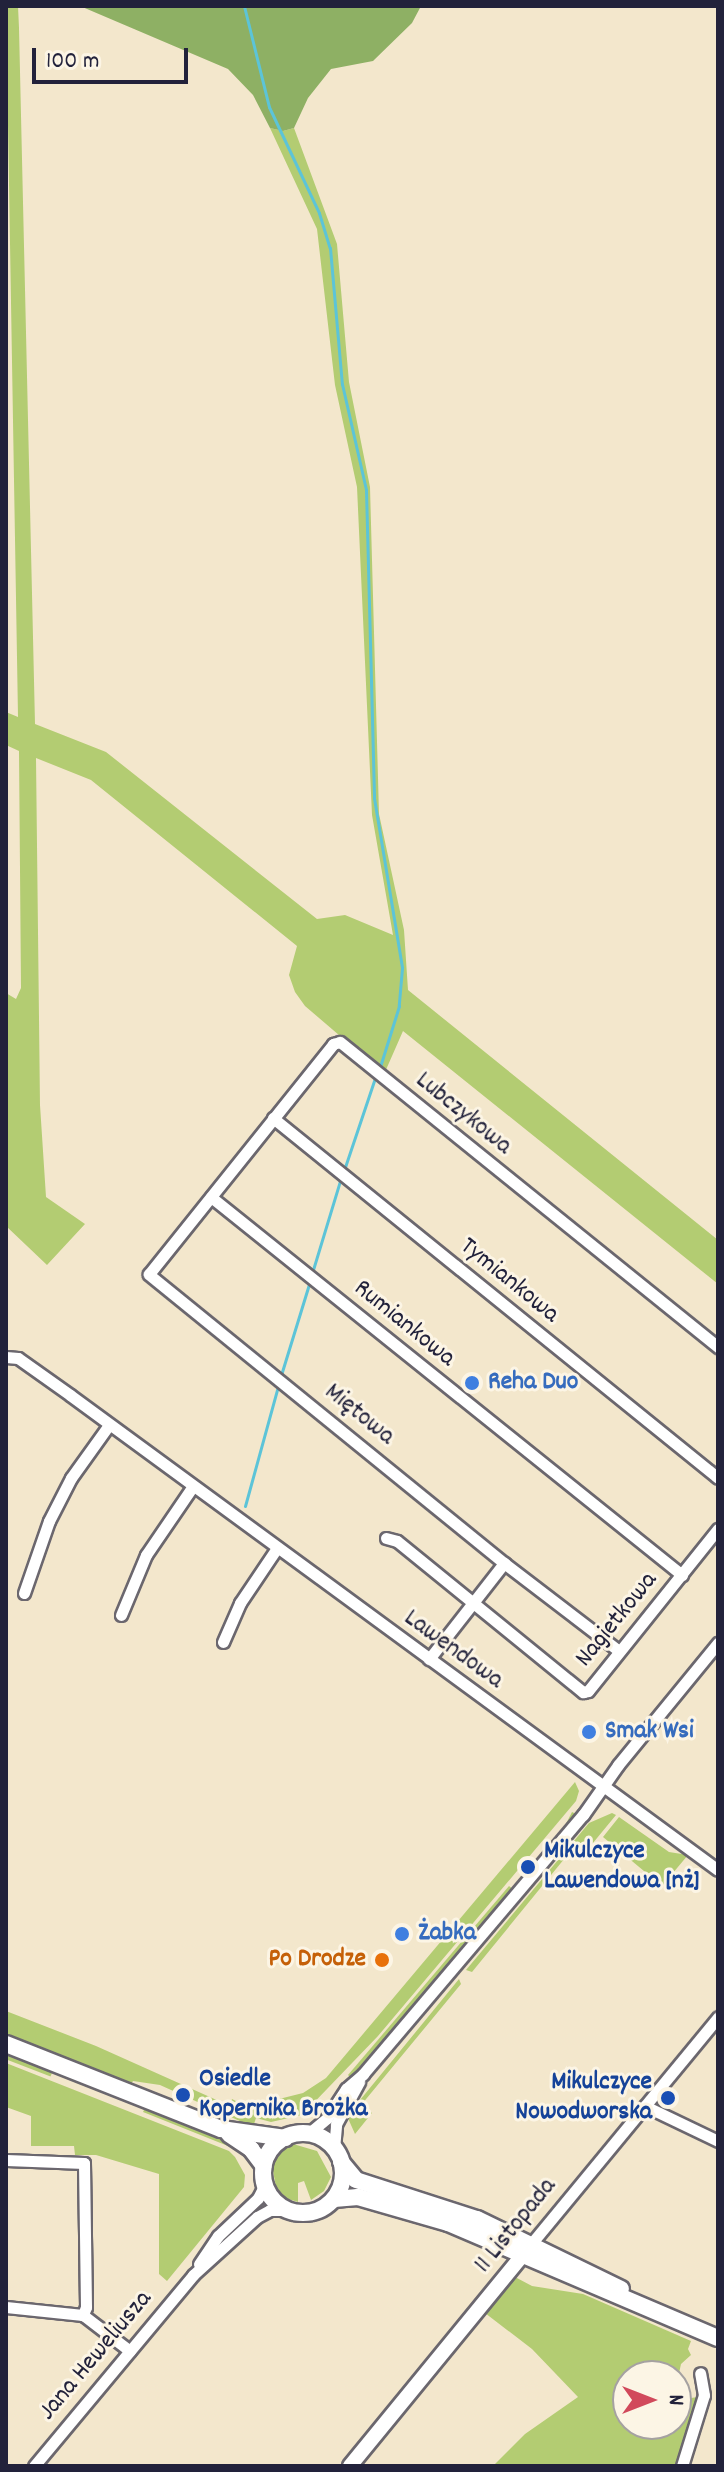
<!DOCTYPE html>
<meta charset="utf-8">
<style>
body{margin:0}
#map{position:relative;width:724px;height:2472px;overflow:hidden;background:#f3e7cc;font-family:Dekko,sans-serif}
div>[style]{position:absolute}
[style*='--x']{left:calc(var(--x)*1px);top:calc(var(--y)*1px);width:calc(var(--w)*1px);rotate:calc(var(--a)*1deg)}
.green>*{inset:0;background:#b3cc72;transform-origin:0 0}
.forest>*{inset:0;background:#8eb064}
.stream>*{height:3px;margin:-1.5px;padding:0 1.5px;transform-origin:1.5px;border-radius:1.5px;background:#5cc4d8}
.roads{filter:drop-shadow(2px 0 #6b676e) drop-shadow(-2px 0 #6b676e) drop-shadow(0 2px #6b676e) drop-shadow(0 -2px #6b676e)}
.minor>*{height:11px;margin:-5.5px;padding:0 5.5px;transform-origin:5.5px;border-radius:5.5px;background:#fff}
.tertiary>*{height:14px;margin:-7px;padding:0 7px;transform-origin:7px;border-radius:7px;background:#fff}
.secondary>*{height:16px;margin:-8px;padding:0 8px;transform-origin:8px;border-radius:8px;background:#fff}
.secondary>.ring{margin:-8px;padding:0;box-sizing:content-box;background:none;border:16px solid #fff;border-radius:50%}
.dots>*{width:22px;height:22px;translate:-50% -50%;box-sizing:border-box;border:4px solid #fcf5e5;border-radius:50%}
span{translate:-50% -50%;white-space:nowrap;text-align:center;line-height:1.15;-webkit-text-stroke:6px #fcf5e5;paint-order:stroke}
.street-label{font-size:26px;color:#22223b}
.shop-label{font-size:26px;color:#366cbe;font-weight:700}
.left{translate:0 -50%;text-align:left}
.transit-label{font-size:26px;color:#164399;font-weight:700}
.right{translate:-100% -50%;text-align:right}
.food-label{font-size:26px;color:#c56008;font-weight:700}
.frame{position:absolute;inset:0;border:8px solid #22223b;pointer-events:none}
.north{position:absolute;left:612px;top:2360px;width:80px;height:80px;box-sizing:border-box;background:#fcf5e5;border:2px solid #a5a1a1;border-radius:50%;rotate:90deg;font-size:22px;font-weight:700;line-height:32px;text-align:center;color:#22223b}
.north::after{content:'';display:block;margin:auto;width:28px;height:36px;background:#d1495b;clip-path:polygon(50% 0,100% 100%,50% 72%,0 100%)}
.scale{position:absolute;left:32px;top:48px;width:156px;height:36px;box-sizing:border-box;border:4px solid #22223b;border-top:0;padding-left:10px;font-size:24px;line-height:28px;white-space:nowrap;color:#22223b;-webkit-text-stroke:6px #fcf5e5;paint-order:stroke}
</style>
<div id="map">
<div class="green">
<div style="clip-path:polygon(6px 6px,18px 6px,19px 28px,35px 724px,106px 752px,317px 919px,345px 915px,393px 935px,372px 815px,357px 487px,335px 385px,317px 229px,270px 128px,283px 131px,294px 128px,337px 244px,349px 382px,370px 487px,379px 814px,404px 930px,408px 990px,718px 1240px,718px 1284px,403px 1031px,385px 1072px,374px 1065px,305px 1006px,295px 992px,289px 975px,297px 946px,91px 780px,36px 758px,40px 1105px,46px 1197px,85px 1224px,47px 1265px,6px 1226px,6px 993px,16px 999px,21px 988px,19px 751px,6px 745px,6px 712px,18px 717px)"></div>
<div style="clip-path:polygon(575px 1782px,579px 1791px,576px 1801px,378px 2036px,302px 2115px,271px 2122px,256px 2118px,253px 2127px,160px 2085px,133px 2081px,131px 2084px,6px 2035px,6px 2011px,96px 2046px,230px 2106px,232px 2099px,247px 2107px,303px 2093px,326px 2078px)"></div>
<div style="left:572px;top:1812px;width:4px;height:65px;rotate:27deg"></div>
<div style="clip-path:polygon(612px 1813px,616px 1815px,588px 1849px,578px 1842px,472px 1972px,466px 1970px,589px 1823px)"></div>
<div style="clip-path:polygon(619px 1817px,669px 1852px,688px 1855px,662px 1886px,603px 1837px)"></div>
<div style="clip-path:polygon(509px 1886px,513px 1889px,405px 2017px,351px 2078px,348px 2075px)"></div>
<div style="clip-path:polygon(459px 1979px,461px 1984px,362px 2104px,372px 2113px,355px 2134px,347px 2116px)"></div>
<div style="left:6px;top:2053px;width:50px;height:6px;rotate:21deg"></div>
<div style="clip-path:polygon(6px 2063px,229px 2151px,235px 2157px,245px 2175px,244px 2187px,167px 2281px,159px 2274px,159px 2174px,96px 2155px,75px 2155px,74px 2146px,31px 2146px,31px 2116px,6px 2107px)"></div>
<div style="clip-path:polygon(145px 2108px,240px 2145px,238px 2150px,143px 2112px)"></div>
<div style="clip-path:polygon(293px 2144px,317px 2151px,331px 2177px,324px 2191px,311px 2200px,304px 2181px,298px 2183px,298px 2202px,285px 2198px,276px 2187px,271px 2160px,280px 2150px)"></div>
<div style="clip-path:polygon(evenodd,515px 2277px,532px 2286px,583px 2294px,691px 2341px,688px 2349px,691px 2355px,681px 2364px,678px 2378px,691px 2398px,698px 2397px,677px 2466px,493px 2466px,525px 2434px,578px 2397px,532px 2349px,485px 2313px,515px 2277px,628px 2376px,676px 2376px,676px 2424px,628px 2424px,628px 2376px)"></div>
</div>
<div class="forest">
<div style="clip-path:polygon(80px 6px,421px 6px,412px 23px,373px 61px,331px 69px,308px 98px,294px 128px,283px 131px,270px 128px,253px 95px,228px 69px)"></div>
</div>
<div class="stream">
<div style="--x:244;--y:6;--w:104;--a:76.1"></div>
<div style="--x:269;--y:107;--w:117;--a:64.7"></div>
<div style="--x:319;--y:213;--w:37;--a:73"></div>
<div style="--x:330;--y:248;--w:137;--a:85"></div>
<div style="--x:342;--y:384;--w:109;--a:77.2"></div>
<div style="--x:366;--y:490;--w:308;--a:88.5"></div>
<div style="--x:374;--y:798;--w:172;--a:80.6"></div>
<div style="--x:402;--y:968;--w:38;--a:95"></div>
<div style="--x:399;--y:1006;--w:67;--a:107.4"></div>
<div style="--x:344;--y:1170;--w:97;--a:-71.4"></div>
<div style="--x:312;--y:1273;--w:96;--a:-73.1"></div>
<div style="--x:281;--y:1375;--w:95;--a:-72.9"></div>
<div style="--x:245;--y:1506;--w:124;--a:-74.6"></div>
</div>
<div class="roads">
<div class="minor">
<div style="--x:273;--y:1118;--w:572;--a:38.97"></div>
<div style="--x:211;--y:1197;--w:604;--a:38.75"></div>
<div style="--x:6;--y:1357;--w:12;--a:5"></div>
<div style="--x:18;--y:1358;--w:64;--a:35.4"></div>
<div style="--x:70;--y:1395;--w:803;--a:36.24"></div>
<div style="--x:386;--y:1538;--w:11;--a:15"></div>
<div style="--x:397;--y:1541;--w:240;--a:39.1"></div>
<div style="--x:583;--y:1692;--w:5;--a:-11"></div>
<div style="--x:588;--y:1691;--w:208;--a:-51.3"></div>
<div style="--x:24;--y:1593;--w:76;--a:-70.9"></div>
<div style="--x:49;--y:1521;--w:48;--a:-62.9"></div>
<div style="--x:71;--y:1478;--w:65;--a:-54.4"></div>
<div style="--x:121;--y:1615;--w:65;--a:-67.4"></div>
<div style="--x:146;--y:1555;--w:83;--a:-55.7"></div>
<div style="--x:223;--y:1642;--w:43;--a:-66.4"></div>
<div style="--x:240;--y:1603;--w:66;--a:-56.1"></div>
<div style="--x:619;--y:1651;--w:145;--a:-142.6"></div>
<div style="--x:504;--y:1563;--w:458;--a:-140.9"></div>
<div style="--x:149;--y:1274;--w:295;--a:-51.3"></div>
<div style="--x:333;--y:1044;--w:7;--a:-16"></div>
<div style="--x:340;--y:1042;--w:486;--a:38.9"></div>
<div style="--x:429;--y:1659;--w:122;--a:-52"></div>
<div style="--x:645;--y:2106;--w:81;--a:25.6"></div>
<div style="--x:308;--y:2134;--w:25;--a:-40"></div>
<div style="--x:327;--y:2118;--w:35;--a:-57"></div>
<div style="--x:346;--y:2089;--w:23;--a:-41"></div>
<div style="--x:363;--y:2074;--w:340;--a:-49.7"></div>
<div style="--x:583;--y:1815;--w:61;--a:-55"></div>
<div style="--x:618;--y:1765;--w:158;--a:-50.7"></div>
<div style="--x:334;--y:2149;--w:25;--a:-85"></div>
<div style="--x:336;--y:2124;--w:48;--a:-61.3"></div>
<div style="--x:6;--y:2160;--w:78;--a:2.2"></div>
<div style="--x:84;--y:2163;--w:144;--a:89.2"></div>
<div style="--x:86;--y:2307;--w:9;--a:111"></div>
<div style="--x:531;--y:2244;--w:294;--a:-50.5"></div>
<div style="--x:199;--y:2264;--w:34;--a:-56"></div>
<div style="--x:218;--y:2236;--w:55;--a:-43.5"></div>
<div style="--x:258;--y:2198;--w:16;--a:-63"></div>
<div style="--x:6;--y:2307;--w:77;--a:5.9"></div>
<div style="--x:83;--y:2315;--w:59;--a:37.5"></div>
<div style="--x:34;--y:2466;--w:249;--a:-50.2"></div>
<div style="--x:193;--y:2275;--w:86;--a:-42.2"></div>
<div style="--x:257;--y:2217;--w:15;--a:-28"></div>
<div style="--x:270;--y:2210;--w:17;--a:0"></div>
<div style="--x:682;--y:2466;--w:74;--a:-72.8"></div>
<div style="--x:704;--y:2395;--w:22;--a:-100"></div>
</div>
<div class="tertiary">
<div style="--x:350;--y:2466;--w:284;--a:-50.7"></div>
</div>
<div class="secondary">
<div style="--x:6;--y:2044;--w:231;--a:21.6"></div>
<div style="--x:221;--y:2129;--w:65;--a:8"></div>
<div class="ring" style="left:263px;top:2133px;width:64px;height:64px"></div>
<div style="--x:229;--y:2134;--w:27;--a:34"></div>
<div style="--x:251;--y:2149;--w:21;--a:53"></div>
<div style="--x:341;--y:2162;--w:23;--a:50"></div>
<div style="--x:356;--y:2180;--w:127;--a:17.9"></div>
<div style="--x:477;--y:2219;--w:160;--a:25.9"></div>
<div style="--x:334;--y:2199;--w:24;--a:-5"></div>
<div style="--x:358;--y:2197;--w:94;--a:16.1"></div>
<div style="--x:448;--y:2223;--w:293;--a:23.1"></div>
</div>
</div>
<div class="dots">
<div style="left:472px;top:1383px;background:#3f7fe0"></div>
<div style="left:589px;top:1732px;background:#3f7fe0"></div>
<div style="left:528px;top:1867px;background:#1a4fb4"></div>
<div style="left:402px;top:1934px;background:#3f7fe0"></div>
<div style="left:382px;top:1960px;background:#e8710a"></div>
<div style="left:183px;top:2095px;background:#1a4fb4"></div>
<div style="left:668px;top:2098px;background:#1a4fb4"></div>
</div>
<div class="street-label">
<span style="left:463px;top:1114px;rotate:39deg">Lubczykowa</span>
<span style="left:509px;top:1281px;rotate:39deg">Tymiankowa</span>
<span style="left:404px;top:1324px;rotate:39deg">Rumiankowa</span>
<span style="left:359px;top:1415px;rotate:39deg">Miętowa</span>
<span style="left:617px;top:1620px;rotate:-51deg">Nagietkowa</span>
<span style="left:453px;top:1650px;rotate:36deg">Lawendowa</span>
<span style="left:516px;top:2226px;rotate:-51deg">11 Listopada</span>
<span style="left:96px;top:2356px;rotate:-50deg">Jana Heweliusza</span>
</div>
<div class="shop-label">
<span class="left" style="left:488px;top:1383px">Reha Duo</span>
<span class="left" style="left:605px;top:1732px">Smak Wsi</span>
<span class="left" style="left:418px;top:1934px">Żabka</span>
</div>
<div class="transit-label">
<span class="left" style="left:544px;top:1867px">Mikulczyce<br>Lawendowa [nż]</span>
<span class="left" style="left:199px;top:2095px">Osiedle<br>Kopernika Brożka</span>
<span class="right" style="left:652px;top:2098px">Mikulczyce<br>Nowodworska</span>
</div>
<div class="food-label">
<span class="right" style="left:366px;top:1960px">Po Drodze</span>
</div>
<div class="frame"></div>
<div class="north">N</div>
<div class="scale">100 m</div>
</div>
